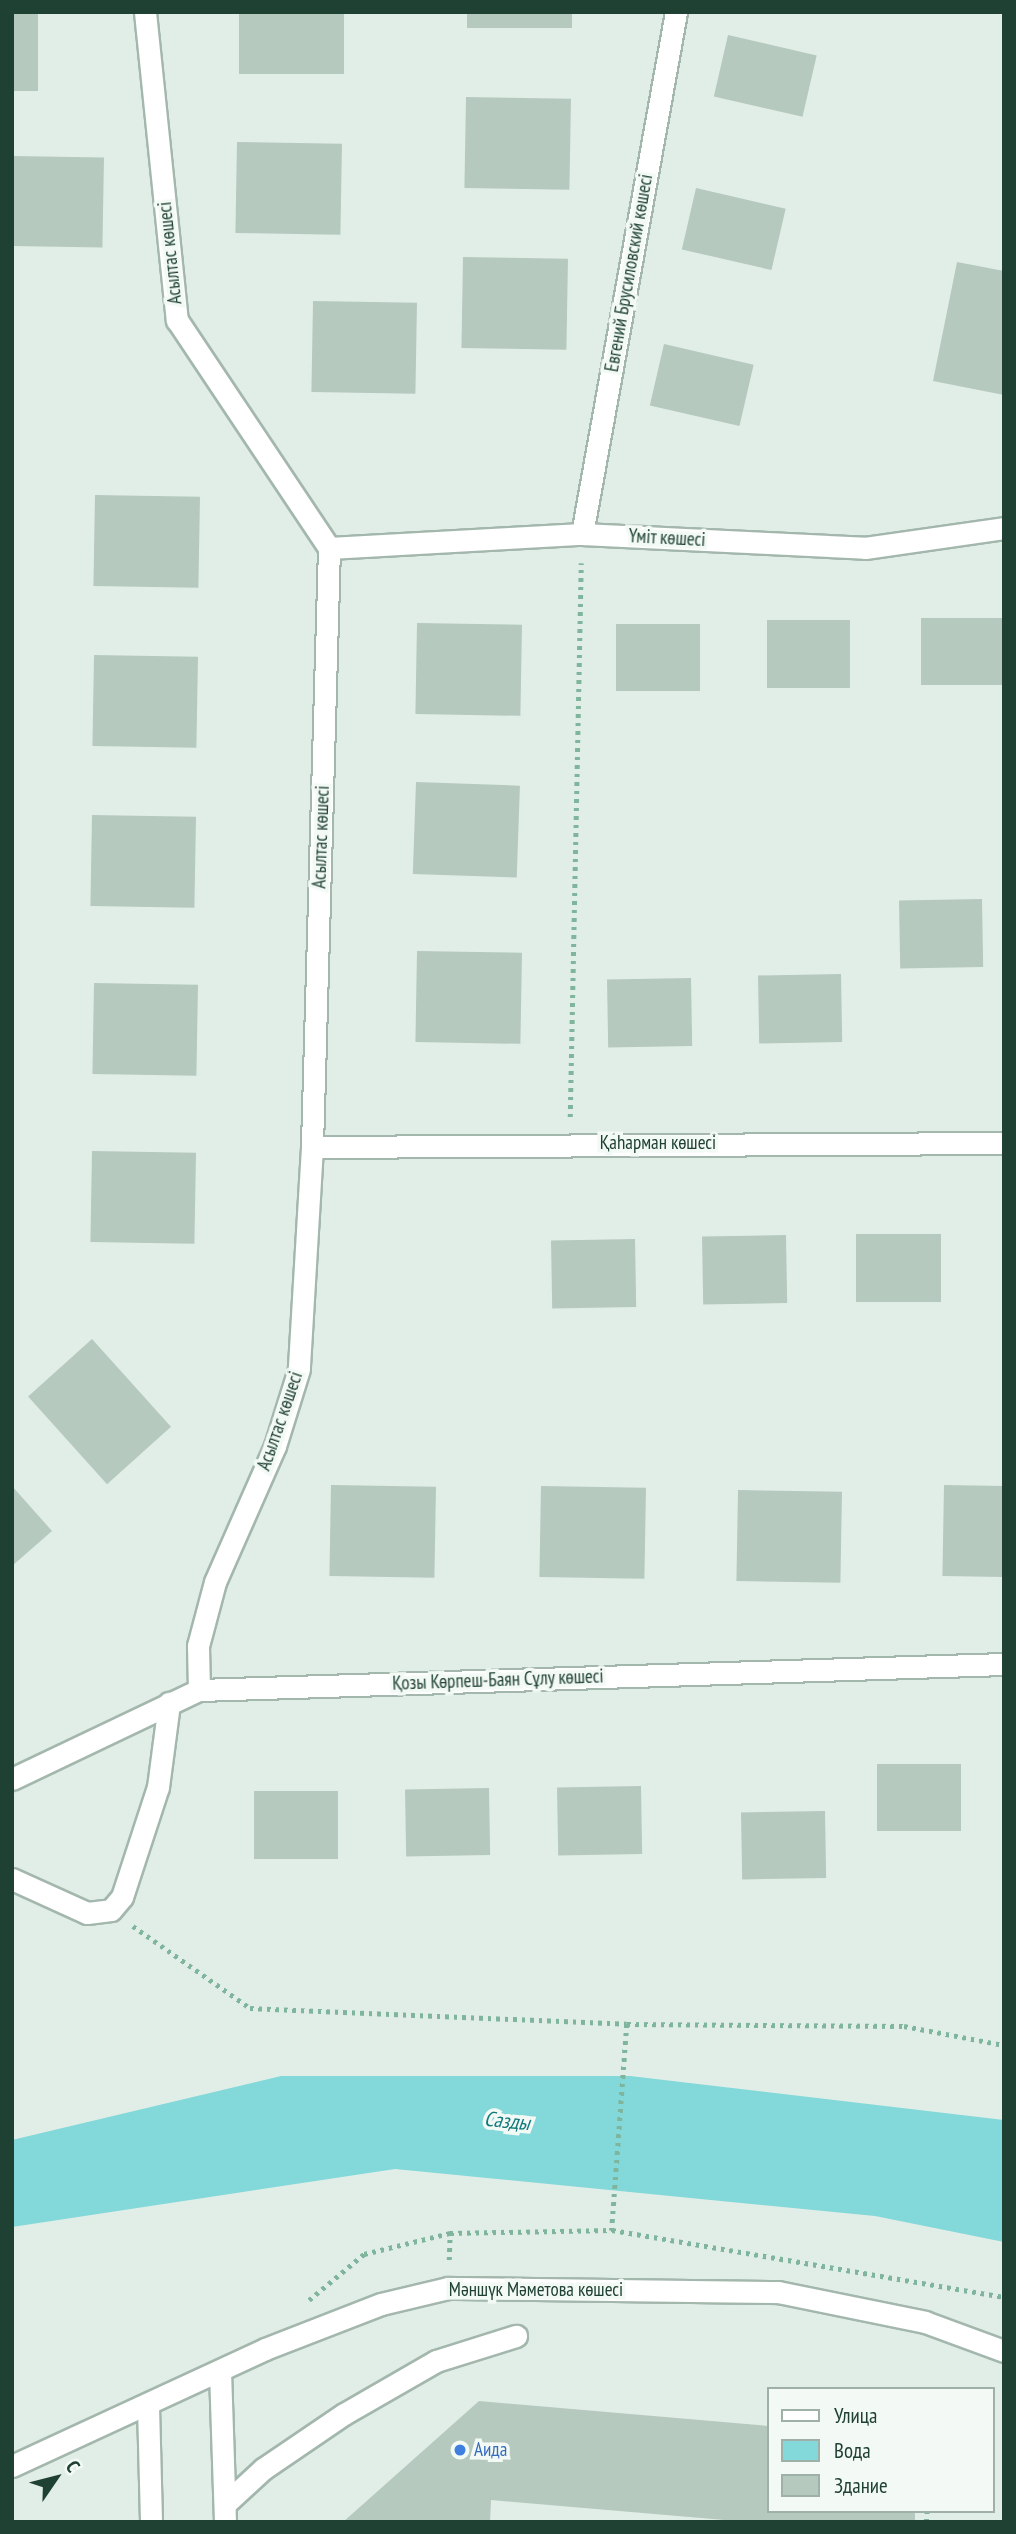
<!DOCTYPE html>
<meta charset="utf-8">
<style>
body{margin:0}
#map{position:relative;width:1016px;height:2534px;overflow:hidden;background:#e1eee7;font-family:"PT Sans Narrow",sans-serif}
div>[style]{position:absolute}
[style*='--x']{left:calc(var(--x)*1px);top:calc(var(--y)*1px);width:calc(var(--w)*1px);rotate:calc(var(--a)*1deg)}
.water>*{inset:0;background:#83d8d9}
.building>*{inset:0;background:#b6c9bf;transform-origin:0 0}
.path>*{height:4.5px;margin-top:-2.25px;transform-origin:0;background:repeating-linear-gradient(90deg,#7eb59c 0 3.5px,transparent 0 8.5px)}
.roads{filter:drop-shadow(2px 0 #a3b7ad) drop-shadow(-2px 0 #a3b7ad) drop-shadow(0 2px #a3b7ad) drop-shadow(0 -2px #a3b7ad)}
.service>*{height:21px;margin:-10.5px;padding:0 10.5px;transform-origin:10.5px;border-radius:10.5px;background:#fff}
.minor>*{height:21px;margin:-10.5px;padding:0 10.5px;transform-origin:10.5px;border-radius:10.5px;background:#fff}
.tertiary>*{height:21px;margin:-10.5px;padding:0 10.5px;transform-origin:10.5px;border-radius:10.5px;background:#fff}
.dots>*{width:19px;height:19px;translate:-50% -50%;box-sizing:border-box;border:4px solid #f3faf5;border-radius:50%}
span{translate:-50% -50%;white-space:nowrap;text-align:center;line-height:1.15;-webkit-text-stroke:7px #f3faf5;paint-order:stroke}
.street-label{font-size:19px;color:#1f4133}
.shop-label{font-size:19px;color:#366cbe}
.left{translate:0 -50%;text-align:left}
.water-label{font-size:21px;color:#127b7e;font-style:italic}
.frame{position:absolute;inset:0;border:14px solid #1f4133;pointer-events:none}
.legend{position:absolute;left:767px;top:2387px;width:228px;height:126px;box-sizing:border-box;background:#f3faf5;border:2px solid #9eb0a7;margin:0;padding:9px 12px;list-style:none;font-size:21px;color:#1f4133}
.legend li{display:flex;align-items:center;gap:14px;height:35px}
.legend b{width:35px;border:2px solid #9eb0a7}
.north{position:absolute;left:21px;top:2443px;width:70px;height:70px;-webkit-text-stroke:5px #f3faf5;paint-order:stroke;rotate:55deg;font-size:19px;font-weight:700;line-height:28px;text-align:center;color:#1f4133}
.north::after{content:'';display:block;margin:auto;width:24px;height:32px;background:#1f4133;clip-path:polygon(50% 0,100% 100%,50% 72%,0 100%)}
</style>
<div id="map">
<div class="water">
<div style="clip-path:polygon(281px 2076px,630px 2076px,1004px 2120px,1004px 2242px,875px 2216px,395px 2169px,12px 2227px,12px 2140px)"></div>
</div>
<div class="building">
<div style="left:12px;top:12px;width:26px;height:79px"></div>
<div style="left:239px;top:12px;width:105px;height:62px"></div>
<div style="left:467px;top:12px;width:105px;height:16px"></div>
<div style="left:728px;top:35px;width:91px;height:63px;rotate:13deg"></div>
<div style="left:466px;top:97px;width:105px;height:91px;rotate:1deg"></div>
<div style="left:237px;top:142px;width:105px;height:91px;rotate:1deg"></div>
<div style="left:12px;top:156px;width:92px;height:90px;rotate:1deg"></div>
<div style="left:696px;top:188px;width:92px;height:63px;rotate:13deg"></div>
<div style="left:463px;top:257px;width:105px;height:91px;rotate:1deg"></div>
<div style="clip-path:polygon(957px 262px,1004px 271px,1004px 395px,933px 381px)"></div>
<div style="left:313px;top:301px;width:104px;height:91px;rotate:1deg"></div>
<div style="left:664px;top:344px;width:92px;height:63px;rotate:13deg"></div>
<div style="left:95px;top:495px;width:105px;height:91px;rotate:1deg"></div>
<div style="left:1004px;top:618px;width:67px;height:83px;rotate:90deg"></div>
<div style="left:767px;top:620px;width:83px;height:68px"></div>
<div style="left:417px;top:623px;width:105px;height:91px;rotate:1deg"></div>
<div style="left:616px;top:624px;width:84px;height:67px"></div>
<div style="left:94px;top:655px;width:104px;height:91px;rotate:1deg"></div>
<div style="left:416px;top:782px;width:104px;height:92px;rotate:2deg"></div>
<div style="left:92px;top:815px;width:104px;height:91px;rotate:1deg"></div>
<div style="left:982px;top:899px;width:68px;height:83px;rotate:89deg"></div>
<div style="left:417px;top:951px;width:105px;height:91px;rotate:1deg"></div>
<div style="left:841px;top:974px;width:68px;height:83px;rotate:89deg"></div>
<div style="left:691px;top:978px;width:68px;height:84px;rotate:89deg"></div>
<div style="left:94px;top:983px;width:104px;height:91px;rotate:1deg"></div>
<div style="left:92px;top:1151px;width:104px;height:91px;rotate:1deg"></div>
<div style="left:856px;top:1234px;width:85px;height:68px"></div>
<div style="left:786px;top:1235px;width:68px;height:84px;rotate:89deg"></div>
<div style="left:635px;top:1239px;width:68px;height:84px;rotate:89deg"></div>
<div style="left:92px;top:1339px;width:118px;height:86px;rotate:48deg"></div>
<div style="left:331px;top:1485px;width:105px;height:91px;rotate:1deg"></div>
<div style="left:944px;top:1485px;width:60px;height:91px;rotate:1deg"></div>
<div style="clip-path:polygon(12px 1486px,52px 1531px,12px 1566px)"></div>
<div style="left:541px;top:1486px;width:105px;height:91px;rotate:1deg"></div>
<div style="left:738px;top:1490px;width:104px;height:91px;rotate:1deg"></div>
<div style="left:961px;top:1764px;width:67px;height:84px;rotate:90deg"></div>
<div style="left:641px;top:1786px;width:68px;height:84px;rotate:89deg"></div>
<div style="left:489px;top:1788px;width:67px;height:84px;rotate:89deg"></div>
<div style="left:254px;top:1791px;width:84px;height:68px"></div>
<div style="left:825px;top:1811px;width:67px;height:84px;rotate:89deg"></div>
<div style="clip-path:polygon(479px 2401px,769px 2426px,769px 2511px,915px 2511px,915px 2522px,748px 2522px,491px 2500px,490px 2522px,343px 2522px)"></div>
</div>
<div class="path">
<div style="--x:570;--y:1117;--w:554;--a:-88.86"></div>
<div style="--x:133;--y:1926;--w:143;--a:35"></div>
<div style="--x:250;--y:2008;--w:377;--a:2.4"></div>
<div style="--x:627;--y:2024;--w:207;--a:94.2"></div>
<div style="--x:627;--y:2024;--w:277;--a:0.4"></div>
<div style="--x:904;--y:2026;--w:102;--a:10.8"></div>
<div style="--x:449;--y:2260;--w:27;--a:-88"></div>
<div style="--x:309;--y:2300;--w:72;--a:-39.9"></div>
<div style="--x:364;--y:2254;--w:89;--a:-13.7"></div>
<div style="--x:450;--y:2233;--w:162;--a:-1.1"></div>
<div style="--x:612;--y:2230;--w:398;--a:9.7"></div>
<div style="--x:926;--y:2522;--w:11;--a:-85"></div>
</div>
<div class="roads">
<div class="service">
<div style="--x:12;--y:1879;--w:82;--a:24.4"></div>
<div style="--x:87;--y:1913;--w:24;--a:-7"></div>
<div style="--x:111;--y:1910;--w:17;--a:-50"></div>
<div style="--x:122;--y:1897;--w:116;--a:-71.9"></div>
<div style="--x:158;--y:1787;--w:85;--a:-82.5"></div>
<div style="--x:220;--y:2371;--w:151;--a:88.1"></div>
<div style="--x:148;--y:2406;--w:116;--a:88.5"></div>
<div style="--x:225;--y:2504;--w:52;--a:-42.6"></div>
<div style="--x:263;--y:2469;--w:98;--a:-34.2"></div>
<div style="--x:344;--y:2414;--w:106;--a:-29.9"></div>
<div style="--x:436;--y:2361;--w:84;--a:-17.4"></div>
</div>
<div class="minor">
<div style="--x:145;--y:12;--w:310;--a:84.1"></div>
<div style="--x:177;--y:320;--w:274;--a:56.3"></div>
<div style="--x:329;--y:548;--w:599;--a:91.63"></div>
<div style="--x:312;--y:1147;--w:222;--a:93.4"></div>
<div style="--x:299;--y:1369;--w:81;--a:107.3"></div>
<div style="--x:275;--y:1446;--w:149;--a:113.8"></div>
<div style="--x:215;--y:1582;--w:66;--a:104.9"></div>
<div style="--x:198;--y:1646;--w:44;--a:88.7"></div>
<div style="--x:582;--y:534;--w:530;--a:-79.79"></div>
<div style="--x:329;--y:548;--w:253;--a:-3.2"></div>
<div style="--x:582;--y:534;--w:283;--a:2.8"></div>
<div style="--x:865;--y:548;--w:140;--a:-8.2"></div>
<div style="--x:312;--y:1147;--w:692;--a:-0.33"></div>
<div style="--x:12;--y:1779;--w:207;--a:-25.5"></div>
<div style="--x:199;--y:1690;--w:805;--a:-1.85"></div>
</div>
<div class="tertiary">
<div style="--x:12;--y:2466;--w:279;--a:-24.8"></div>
<div style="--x:265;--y:2349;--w:124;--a:-21.2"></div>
<div style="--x:381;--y:2304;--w:69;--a:-13.4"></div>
<div style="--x:448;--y:2288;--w:330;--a:0.7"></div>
<div style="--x:778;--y:2292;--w:150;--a:11.5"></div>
<div style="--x:925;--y:2322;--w:84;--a:20.2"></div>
</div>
</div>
<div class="dots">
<div style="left:460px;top:2450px;background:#3f7fe0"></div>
</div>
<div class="street-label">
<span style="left:170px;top:253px;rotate:-96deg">Асылтас көшесі</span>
<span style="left:629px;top:273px;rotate:-80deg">Евгений Брусиловский көшесі</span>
<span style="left:667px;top:538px;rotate:3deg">Үміт көшесі</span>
<span style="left:321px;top:837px;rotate:-88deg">Асылтас көшесі</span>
<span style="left:658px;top:1143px">Қаһарман көшесі</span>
<span style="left:280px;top:1421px;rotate:-71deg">Асылтас көшесі</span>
<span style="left:498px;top:1680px;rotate:-2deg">Қозы Көрпеш-Баян Сұлу көшесі</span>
<span style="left:536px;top:2290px">Мәншүк Мәметова көшесі</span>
</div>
<div class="shop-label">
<span class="left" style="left:474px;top:2450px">Аида</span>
</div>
<div class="water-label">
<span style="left:507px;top:2121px;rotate:6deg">Сазды</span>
</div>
<div class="frame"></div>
<ul class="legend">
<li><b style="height:9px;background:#fff"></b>Улица</li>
<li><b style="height:19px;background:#83d8d9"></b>Вода</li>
<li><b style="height:19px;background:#b6c9bf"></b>Здание</li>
</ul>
<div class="north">С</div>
</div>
